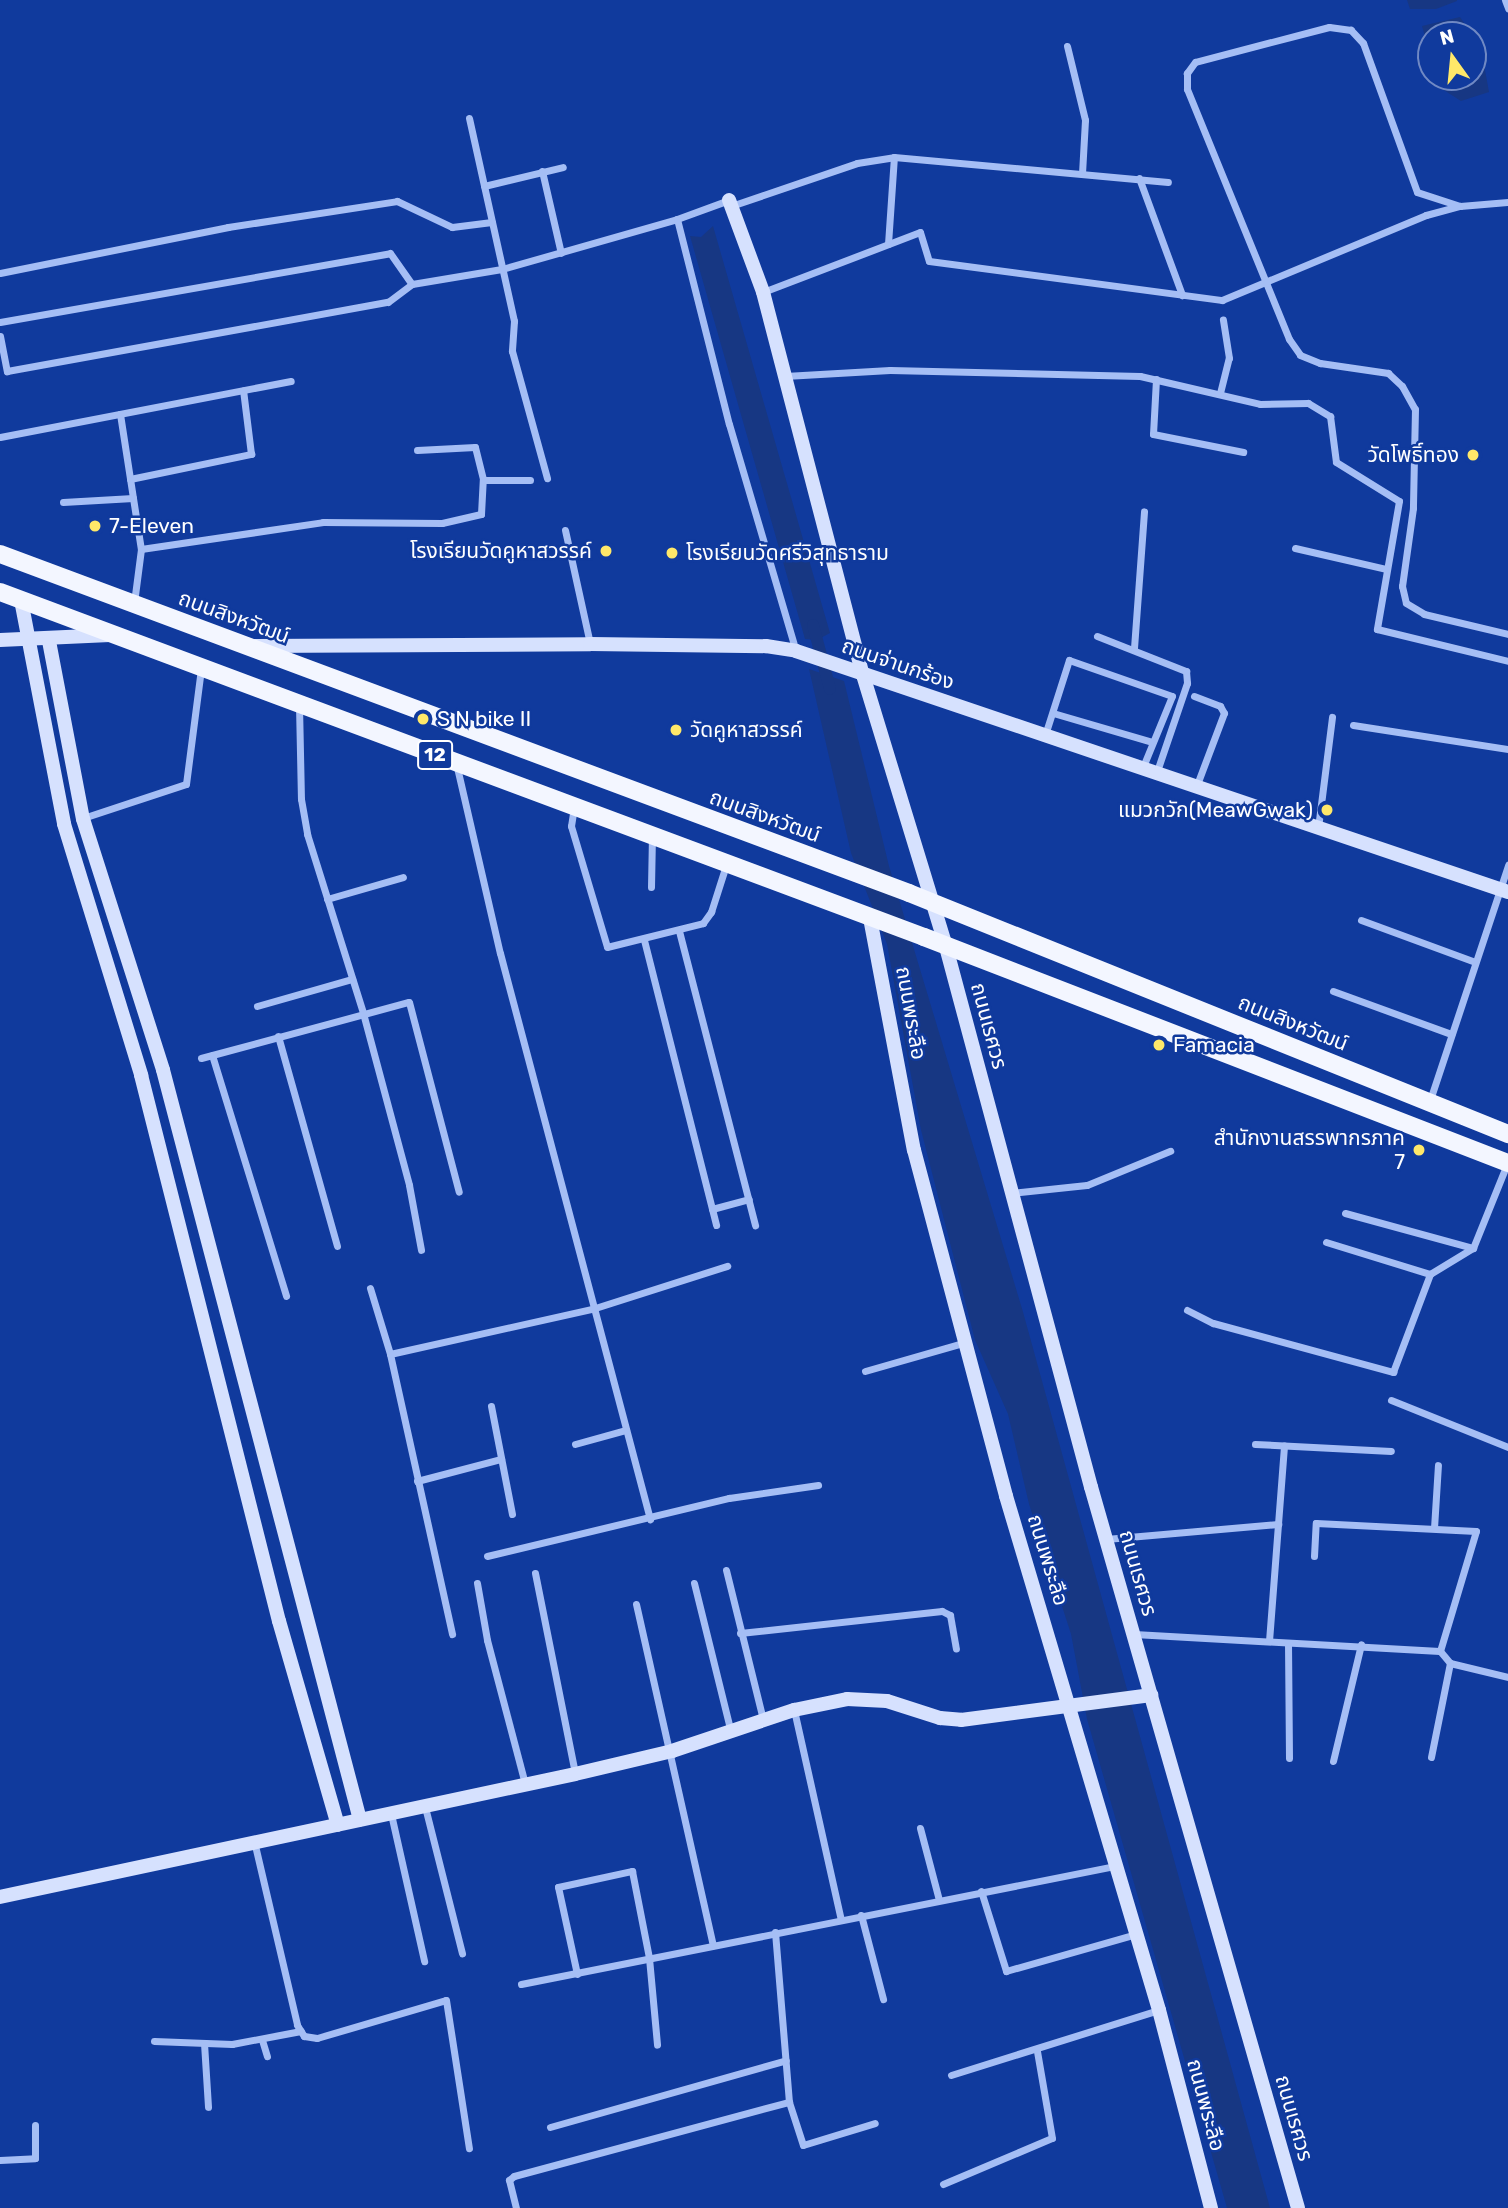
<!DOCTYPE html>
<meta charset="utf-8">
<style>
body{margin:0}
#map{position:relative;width:1508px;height:2208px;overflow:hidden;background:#103a9d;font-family:Rubik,"Noto Sans Thai",sans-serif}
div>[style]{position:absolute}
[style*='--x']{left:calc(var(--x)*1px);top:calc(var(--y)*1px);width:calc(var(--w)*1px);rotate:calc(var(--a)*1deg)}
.water>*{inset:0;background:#173783}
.canal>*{height:12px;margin:-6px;padding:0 6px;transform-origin:6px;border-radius:6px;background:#173783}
.street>*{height:7px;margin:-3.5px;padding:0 3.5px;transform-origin:3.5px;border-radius:3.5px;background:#a5bef5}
.secondary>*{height:14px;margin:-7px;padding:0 7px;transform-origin:7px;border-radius:7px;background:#d6e1fe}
.primary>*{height:18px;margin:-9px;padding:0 9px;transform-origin:9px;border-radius:9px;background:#f3f6ff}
.dots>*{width:19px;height:19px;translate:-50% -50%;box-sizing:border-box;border:4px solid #103a9d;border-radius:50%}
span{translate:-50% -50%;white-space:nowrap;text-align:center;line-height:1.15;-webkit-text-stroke:5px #103a9d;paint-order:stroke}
.shield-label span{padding:2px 5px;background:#103a9d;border:2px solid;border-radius:5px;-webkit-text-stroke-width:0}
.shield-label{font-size:19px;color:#fff;font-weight:700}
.poi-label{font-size:21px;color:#fff}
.right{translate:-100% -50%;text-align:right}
.left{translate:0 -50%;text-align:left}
.street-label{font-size:21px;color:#fff}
.north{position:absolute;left:1417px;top:21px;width:70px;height:70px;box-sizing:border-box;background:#103a9d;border:2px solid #7089c4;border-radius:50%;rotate:345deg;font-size:19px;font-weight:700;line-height:28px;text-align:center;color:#fff}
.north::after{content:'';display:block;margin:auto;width:24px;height:32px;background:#ffe869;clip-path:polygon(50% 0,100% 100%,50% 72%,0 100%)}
</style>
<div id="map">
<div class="water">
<div style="clip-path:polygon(1407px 0,1457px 0,1457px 1px,1436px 9px,1410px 9px)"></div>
<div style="clip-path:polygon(1460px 17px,1472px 35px,1431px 35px,1431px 58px,1422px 26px)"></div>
<div style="clip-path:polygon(1473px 37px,1481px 48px,1489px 92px,1461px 101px,1439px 87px,1436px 77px,1473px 77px)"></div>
<div style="clip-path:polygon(713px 226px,830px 633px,817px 640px,805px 639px,690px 236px,701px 237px)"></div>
<div style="clip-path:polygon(809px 669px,844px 681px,889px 866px,1023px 1312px,1270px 2208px,1227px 2208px,1087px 1719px,1071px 1634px,1029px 1504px,1008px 1414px,975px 1340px,921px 1130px,887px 944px,851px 853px)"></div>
</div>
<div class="canal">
<div style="--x:813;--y:625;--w:66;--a:75.1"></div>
</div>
<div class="street">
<div style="--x:1505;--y:0;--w:9;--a:69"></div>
<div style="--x:1067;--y:46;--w:76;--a:76.3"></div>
<div style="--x:1085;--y:120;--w:53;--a:93.2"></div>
<div style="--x:469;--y:118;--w:208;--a:77.5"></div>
<div style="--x:514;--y:321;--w:30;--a:94"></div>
<div style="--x:512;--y:351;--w:132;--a:74.6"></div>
<div style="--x:542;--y:171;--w:84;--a:77"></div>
<div style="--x:1139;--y:178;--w:125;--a:69.8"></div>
<div style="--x:484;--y:186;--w:81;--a:-13.5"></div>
<div style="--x:731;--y:206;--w:133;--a:-18.8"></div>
<div style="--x:857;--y:163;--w:37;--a:-9"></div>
<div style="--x:894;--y:157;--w:275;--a:5.2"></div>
<div style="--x:1460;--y:206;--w:45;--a:-162"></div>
<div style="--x:1417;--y:192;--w:158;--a:-109.9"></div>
<div style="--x:1363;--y:43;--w:18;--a:-133"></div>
<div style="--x:1351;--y:30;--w:22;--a:-172"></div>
<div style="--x:1329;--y:27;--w:138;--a:165.4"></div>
<div style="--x:1195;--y:62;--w:14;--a:126"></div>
<div style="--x:1187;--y:73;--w:16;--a:90"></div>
<div style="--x:1187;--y:89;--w:270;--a:67.8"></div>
<div style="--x:1289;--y:339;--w:19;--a:55"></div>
<div style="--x:1300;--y:355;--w:22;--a:22"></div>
<div style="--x:1320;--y:363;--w:69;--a:8.4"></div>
<div style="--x:1388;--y:373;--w:19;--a:43"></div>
<div style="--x:1402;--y:386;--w:26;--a:61"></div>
<div style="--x:1415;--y:409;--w:99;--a:91.2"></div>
<div style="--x:1413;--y:508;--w:79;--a:98"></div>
<div style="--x:1402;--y:586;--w:17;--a:77"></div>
<div style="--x:1406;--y:603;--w:21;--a:31"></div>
<div style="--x:1424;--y:614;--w:86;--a:13.4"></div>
<div style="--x:677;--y:219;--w:211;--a:75.8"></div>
<div style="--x:729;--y:424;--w:237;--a:73.6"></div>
<div style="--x:888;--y:244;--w:87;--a:-86.1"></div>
<div style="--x:0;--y:273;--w:233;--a:-11.4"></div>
<div style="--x:228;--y:227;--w:171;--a:-8.7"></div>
<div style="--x:397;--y:201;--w:61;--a:25.3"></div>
<div style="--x:452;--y:227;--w:40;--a:-7.1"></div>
<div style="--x:763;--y:292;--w:168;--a:-20.9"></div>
<div style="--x:920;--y:232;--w:30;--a:73"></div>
<div style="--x:929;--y:261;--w:296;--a:7.6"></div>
<div style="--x:1222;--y:300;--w:221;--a:-22.6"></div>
<div style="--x:1426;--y:215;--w:35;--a:-15"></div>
<div style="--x:1460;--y:206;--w:48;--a:-4.8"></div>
<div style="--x:0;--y:322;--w:396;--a:-10"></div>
<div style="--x:390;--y:253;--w:38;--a:55"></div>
<div style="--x:412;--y:284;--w:91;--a:-9.5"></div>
<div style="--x:502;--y:269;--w:182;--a:-15.9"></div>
<div style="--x:677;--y:219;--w:55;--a:-20.1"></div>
<div style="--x:0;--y:336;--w:36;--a:79"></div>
<div style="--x:7;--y:371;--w:387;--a:-10.3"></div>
<div style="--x:388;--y:302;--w:30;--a:-37"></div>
<div style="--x:785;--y:376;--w:105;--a:-3.3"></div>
<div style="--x:890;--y:370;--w:250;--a:1.4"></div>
<div style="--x:1140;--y:376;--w:123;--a:13.1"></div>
<div style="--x:1260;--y:404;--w:48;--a:-1.2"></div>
<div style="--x:1308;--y:403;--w:26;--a:31"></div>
<div style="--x:1330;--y:416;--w:46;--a:82.6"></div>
<div style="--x:1336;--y:462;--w:74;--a:31.8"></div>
<div style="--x:1399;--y:501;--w:130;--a:99.8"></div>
<div style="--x:1377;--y:629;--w:135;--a:13.7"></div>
<div style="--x:1156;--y:379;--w:55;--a:93.1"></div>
<div style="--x:1153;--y:434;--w:92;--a:11.3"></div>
<div style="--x:1220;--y:393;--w:36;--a:-76"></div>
<div style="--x:1229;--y:358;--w:39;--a:-99"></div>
<div style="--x:120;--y:414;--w:137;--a:81.2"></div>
<div style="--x:141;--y:549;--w:54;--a:97.4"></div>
<div style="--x:0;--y:437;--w:296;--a:-10.9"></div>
<div style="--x:417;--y:450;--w:58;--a:-3"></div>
<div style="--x:475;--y:447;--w:34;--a:76"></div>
<div style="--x:130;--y:479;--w:124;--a:-11.7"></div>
<div style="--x:251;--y:454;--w:64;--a:-97.1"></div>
<div style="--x:63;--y:502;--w:70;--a:-3.3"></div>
<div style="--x:565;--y:530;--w:117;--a:77.6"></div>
<div style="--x:1295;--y:548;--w:93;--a:13"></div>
<div style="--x:141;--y:549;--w:184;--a:-8.4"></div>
<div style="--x:323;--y:522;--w:119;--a:0.5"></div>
<div style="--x:442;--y:523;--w:40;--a:-13"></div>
<div style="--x:481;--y:514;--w:34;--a:-87"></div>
<div style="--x:483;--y:480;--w:47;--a:0"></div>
<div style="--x:1097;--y:636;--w:96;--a:21.5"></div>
<div style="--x:1186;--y:671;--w:12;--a:85"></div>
<div style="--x:1187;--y:683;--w:96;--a:108.8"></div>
<div style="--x:1134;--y:648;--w:137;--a:-85.8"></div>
<div style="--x:1194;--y:696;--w:28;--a:21"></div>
<div style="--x:1220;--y:706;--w:8;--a:60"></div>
<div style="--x:1224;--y:713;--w:79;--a:110.7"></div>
<div style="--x:299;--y:705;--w:94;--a:88.8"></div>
<div style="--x:301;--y:799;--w:36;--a:80"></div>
<div style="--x:307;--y:834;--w:188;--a:72.6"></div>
<div style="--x:363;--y:1013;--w:178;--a:75"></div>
<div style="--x:409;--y:1185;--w:66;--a:79.5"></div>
<div style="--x:1053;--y:713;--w:103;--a:16.3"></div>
<div style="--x:1353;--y:725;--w:157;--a:8.8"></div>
<div style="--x:1045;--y:735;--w:79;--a:-72.3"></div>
<div style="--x:1069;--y:660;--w:109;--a:19.3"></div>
<div style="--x:1172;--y:696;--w:79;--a:112.3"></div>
<div style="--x:456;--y:763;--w:195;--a:77"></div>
<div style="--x:500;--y:953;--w:586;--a:75.16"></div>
<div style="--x:574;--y:807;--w:19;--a:99"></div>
<div style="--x:571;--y:826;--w:126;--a:73.4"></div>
<div style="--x:607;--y:947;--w:99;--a:-14"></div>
<div style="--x:703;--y:923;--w:14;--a:-54"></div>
<div style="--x:711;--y:912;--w:49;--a:-72.3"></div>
<div style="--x:83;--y:818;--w:108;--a:-18.3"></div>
<div style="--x:186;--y:784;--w:117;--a:-82.6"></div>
<div style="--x:1318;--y:828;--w:112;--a:-82.8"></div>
<div style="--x:651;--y:887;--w:51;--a:-88.9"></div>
<div style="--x:327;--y:899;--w:79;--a:-16.1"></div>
<div style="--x:1361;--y:920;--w:121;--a:20.2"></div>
<div style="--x:679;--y:931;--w:304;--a:75.5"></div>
<div style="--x:644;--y:940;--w:294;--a:75.8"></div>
<div style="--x:1333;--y:991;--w:126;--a:20"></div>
<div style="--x:257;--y:1006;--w:99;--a:-15.9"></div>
<div style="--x:278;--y:1036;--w:218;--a:74.3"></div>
<div style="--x:212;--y:1055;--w:252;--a:72.9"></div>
<div style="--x:201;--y:1058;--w:215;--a:-15.1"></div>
<div style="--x:409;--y:1002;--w:196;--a:75.3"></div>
<div style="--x:1430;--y:1100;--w:248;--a:-71.6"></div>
<div style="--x:1011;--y:1193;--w:76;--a:-6"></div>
<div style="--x:1087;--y:1185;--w:90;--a:-22.3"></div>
<div style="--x:712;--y:1209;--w:38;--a:-15"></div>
<div style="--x:1345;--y:1213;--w:133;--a:15.3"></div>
<div style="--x:1326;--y:1242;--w:109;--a:17.1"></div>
<div style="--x:370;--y:1288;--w:69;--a:73.1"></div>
<div style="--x:390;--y:1354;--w:287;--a:77.5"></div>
<div style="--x:1187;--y:1310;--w:29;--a:27"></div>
<div style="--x:1213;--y:1323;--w:187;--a:15.2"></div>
<div style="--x:1393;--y:1372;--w:105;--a:-69.3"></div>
<div style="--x:1430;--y:1274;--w:50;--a:-31.2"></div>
<div style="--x:1473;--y:1248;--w:91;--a:-68"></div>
<div style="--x:390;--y:1354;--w:207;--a:-12.6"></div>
<div style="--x:592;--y:1309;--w:142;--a:-17.7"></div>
<div style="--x:865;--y:1371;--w:105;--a:-16"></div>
<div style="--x:1391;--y:1400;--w:126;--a:21.9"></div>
<div style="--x:491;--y:1406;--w:110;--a:79"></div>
<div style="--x:575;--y:1444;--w:53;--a:-15.4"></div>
<div style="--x:1255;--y:1444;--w:136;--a:2.9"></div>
<div style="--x:417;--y:1481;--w:87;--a:-14.7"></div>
<div style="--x:1434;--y:1528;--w:63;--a:-86.4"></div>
<div style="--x:1106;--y:1539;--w:173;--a:-5"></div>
<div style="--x:487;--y:1556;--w:249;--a:-13.5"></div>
<div style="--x:729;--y:1498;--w:90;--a:-8.3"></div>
<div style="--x:1314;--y:1556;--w:33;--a:-87"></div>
<div style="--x:1316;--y:1523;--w:160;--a:2.9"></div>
<div style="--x:1476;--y:1531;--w:125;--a:106.7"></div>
<div style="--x:726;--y:1570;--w:154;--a:76.1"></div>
<div style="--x:535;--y:1573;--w:205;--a:78.7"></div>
<div style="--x:477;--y:1583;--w:58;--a:80"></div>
<div style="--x:487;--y:1640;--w:149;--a:75.2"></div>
<div style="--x:694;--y:1583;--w:154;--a:76.1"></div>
<div style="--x:636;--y:1604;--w:350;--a:77.3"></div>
<div style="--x:740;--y:1633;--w:203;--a:-6.2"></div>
<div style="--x:942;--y:1611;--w:9;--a:27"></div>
<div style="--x:950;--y:1615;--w:34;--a:80"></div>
<div style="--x:1134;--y:1634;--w:306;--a:3.2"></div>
<div style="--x:1440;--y:1651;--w:16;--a:50"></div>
<div style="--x:1450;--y:1663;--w:60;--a:13.6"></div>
<div style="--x:1269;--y:1641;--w:196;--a:-85.6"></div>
<div style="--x:1288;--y:1643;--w:115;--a:89.5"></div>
<div style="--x:794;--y:1710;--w:215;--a:77.4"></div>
<div style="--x:1431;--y:1757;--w:96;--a:-78.6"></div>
<div style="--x:1333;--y:1761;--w:120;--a:-76.5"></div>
<div style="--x:425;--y:1807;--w:151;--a:75.8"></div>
<div style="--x:391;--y:1814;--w:151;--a:77.3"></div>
<div style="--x:920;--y:1828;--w:74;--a:75.2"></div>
<div style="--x:254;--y:1841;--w:189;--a:76.8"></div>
<div style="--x:297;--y:2025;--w:13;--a:58"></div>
<div style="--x:304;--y:2036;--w:13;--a:9"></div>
<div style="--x:317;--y:2038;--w:134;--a:-16.4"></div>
<div style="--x:446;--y:2000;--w:150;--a:81.2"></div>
<div style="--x:981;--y:1891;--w:84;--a:72.6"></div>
<div style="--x:1006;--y:1971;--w:135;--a:-15.9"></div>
<div style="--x:861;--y:1915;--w:87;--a:75.3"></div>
<div style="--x:775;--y:1932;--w:171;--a:85.3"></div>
<div style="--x:789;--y:2102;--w:45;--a:72"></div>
<div style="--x:803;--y:2145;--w:75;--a:-17"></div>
<div style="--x:577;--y:1974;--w:89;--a:-102.3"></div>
<div style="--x:558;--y:1887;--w:76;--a:-12.2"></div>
<div style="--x:632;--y:1871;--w:89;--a:78.9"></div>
<div style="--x:649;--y:1958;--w:87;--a:84.7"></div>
<div style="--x:521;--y:1984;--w:606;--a:-11.24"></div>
<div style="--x:262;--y:2040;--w:17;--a:73"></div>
<div style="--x:154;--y:2041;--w:78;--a:2.2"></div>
<div style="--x:232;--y:2044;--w:70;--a:-10.7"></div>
<div style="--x:204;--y:2043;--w:64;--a:86.4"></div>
<div style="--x:951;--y:2075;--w:218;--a:-17.4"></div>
<div style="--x:550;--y:2127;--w:245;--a:-15.8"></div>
<div style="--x:0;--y:2160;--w:35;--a:-3"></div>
<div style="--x:35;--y:2158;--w:33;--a:-90"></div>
<div style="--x:943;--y:2184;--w:118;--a:-22.9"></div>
<div style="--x:1052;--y:2138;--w:88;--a:-99.8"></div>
<div style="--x:516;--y:2208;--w:29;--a:-104"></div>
<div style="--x:509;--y:2180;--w:6;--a:-39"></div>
<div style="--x:514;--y:2176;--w:285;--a:-15.1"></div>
</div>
<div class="secondary">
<div style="--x:729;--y:200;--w:98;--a:69.7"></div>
<div style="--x:763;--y:292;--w:396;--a:75.4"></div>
<div style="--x:863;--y:675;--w:284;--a:73"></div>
<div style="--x:946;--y:947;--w:559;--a:74.97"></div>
<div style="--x:1091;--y:1487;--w:750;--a:73.98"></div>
<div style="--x:21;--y:600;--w:228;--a:79.1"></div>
<div style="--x:64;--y:824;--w:263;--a:72.9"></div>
<div style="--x:141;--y:1075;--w:563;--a:75.82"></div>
<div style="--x:279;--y:1621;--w:212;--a:73.9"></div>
<div style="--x:0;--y:640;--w:110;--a:-2.6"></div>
<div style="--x:49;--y:641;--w:181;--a:79.2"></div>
<div style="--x:83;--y:819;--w:263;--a:72.3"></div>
<div style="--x:163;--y:1070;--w:775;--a:75.28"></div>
<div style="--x:255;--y:646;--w:335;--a:-0.3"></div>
<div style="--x:590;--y:644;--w:176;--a:0.7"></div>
<div style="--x:766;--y:646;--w:30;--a:9"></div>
<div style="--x:796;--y:651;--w:752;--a:18.7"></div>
<div style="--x:870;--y:918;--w:236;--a:79.3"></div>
<div style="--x:914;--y:1150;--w:358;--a:75.1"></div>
<div style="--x:1006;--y:1496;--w:536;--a:73.42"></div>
<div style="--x:1159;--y:2010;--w:205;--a:75.3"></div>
<div style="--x:0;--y:1897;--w:588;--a:-12.07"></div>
<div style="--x:575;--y:1774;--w:100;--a:-13.3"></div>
<div style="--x:672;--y:1751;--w:129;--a:-18.6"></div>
<div style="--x:794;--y:1710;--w:54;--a:-11.7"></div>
<div style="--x:847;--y:1699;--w:40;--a:2.9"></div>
<div style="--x:887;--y:1701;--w:56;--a:17.8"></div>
<div style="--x:940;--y:1718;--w:21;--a:5"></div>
<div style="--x:961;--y:1720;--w:192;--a:-7.5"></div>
</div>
<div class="primary">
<div style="--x:0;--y:554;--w:970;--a:20.45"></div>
<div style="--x:909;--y:893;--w:646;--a:21.92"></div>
<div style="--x:0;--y:592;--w:986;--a:20.47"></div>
<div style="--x:924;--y:937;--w:626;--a:21.16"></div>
</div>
<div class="dots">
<div style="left:1473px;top:455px;background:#ffe869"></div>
<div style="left:95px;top:526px;background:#ffe869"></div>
<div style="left:606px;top:551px;background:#ffe869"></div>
<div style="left:672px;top:553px;background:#ffe869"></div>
<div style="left:423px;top:719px;background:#ffe869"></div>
<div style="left:676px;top:730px;background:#ffe869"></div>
<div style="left:1327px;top:810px;background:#ffe869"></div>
<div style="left:1159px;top:1045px;background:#ffe869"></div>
<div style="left:1419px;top:1150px;background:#ffe869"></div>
</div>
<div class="shield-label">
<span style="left:435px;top:755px">12</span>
</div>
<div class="poi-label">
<span class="right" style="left:1459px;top:455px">วัดโพธิ์ทอง</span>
<span class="left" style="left:109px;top:526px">7-Eleven</span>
<span class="right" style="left:592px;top:551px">โรงเรียนวัดคูหาสวรรค์</span>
<span class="left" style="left:686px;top:553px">โรงเรียนวัดศรีวิสุทธาราม</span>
<span class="left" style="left:437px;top:719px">S N bike II</span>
<span class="left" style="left:690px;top:730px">วัดคูหาสวรรค์</span>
<span class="right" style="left:1313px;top:810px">แมวกวัก(MeawGwak)</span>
<span class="left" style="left:1173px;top:1045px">Famacia</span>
<span class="right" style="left:1405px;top:1150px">สำนักงานสรรพากรภาค<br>7</span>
</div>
<div class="street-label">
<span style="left:234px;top:617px;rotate:20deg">ถนนสิงหวัฒน์</span>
<span style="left:898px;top:664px;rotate:19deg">ถนนจ่านกร้อง</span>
<span style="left:765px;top:816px;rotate:20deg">ถนนสิงหวัฒน์</span>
<span style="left:911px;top:1013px;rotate:80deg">ถนนพระลือ</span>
<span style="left:1293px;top:1023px;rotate:22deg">ถนนสิงหวัฒน์</span>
<span style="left:989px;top:1026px;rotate:75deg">ถนนเรศวร</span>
<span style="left:1048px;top:1560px;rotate:73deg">ถนนพระลือ</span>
<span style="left:1138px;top:1573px;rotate:74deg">ถนนเรศวร</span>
<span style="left:1206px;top:2105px;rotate:75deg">ถนนพระลือ</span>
<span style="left:1294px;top:2118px;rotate:74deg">ถนนเรศวร</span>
</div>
<div class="north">N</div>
</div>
